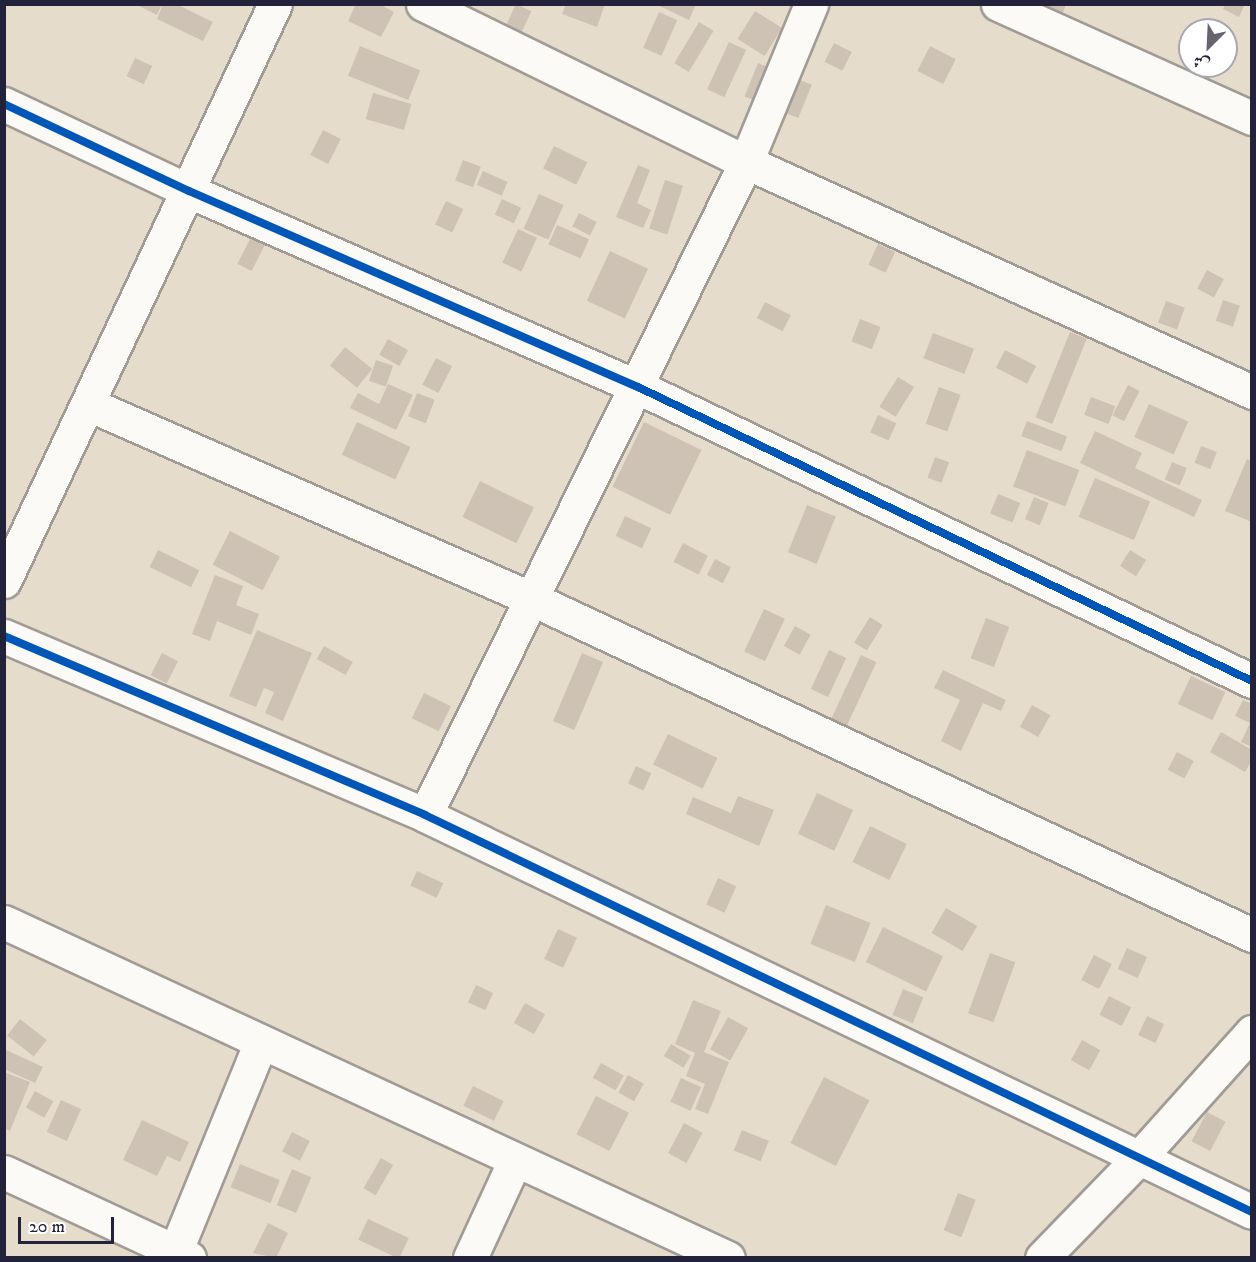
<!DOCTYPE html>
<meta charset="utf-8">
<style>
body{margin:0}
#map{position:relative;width:1256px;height:1262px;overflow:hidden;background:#e6dccc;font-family:"IM FELL DW Pica",Amiri,serif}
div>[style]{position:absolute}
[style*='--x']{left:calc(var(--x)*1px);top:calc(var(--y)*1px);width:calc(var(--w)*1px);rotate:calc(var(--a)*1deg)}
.building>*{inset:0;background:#cec2b5;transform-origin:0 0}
.roads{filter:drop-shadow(2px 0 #a19b95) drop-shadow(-2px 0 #a19b95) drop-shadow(0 2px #a19b95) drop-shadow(0 -2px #a19b95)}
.street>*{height:33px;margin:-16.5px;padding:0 16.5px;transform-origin:16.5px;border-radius:16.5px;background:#fbfaf7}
.cycleway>*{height:8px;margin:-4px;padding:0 4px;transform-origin:4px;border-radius:4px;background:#0057b8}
span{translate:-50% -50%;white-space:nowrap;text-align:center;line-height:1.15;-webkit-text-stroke:6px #fff;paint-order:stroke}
.frame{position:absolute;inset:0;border:6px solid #22223b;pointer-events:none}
.north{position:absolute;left:1178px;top:18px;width:60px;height:60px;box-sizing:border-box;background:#fff;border:2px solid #a7a7b1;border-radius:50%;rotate:204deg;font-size:16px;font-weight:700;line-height:24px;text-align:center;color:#22223b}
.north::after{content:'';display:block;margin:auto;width:21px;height:27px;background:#67636e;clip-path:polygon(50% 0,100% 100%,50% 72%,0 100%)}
.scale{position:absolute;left:18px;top:1217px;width:96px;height:27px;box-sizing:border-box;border:3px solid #22223b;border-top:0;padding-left:8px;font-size:18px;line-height:21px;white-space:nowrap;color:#22223b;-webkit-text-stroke:4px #fff;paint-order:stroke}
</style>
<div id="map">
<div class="building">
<div style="clip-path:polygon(135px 4px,162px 4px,157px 15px)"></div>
<div style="clip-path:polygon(163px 4px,176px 4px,213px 22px,203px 41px,157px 19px)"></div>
<div style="clip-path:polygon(356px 4px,379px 4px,394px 12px,381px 37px,348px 21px)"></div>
<div style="left:516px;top:4px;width:17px;height:23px;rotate:25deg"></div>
<div style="clip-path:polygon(566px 4px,605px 4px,597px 27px,562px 14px)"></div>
<div style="clip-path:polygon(655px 4px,696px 4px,689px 20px)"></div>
<div style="clip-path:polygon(1043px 4px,1066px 4px,1062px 15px,1042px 7px)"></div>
<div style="clip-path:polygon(1225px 4px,1245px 4px,1239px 17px,1223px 9px)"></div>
<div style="left:755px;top:11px;width:32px;height:33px;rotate:32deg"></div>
<div style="left:659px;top:12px;width:20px;height:39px;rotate:24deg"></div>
<div style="left:699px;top:22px;width:17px;height:48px;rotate:31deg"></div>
<div style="left:729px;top:42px;width:19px;height:52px;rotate:25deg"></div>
<div style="left:834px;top:43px;width:20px;height:21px;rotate:27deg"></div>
<div style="left:360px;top:46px;width:65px;height:32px;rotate:22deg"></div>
<div style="left:930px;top:46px;width:29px;height:28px;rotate:27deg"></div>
<div style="left:135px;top:58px;width:19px;height:20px;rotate:25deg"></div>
<div style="left:758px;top:63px;width:58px;height:36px;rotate:22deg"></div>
<div style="left:373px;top:93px;width:40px;height:27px;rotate:16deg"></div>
<div style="left:323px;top:130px;width:20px;height:28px;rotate:27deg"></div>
<div style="left:554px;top:146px;width:37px;height:25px;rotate:26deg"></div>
<div style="left:463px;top:160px;width:19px;height:22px;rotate:21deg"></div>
<div style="clip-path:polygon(638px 165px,650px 170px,637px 203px,651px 210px,643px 228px,616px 217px)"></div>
<div style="left:483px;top:171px;width:27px;height:15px;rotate:24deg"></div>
<div style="left:665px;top:180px;width:19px;height:51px;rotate:18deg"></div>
<div style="left:539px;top:194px;width:27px;height:38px;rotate:24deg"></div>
<div style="left:502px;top:199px;width:21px;height:17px;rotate:25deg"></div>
<div style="left:446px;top:201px;width:19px;height:26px;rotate:25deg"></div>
<div style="left:579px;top:213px;width:20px;height:15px;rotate:27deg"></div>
<div style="left:557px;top:225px;width:35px;height:21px;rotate:24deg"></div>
<div style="left:518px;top:229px;width:21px;height:37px;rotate:25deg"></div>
<div style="left:251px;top:237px;width:16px;height:30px;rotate:27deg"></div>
<div style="left:878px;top:244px;width:19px;height:23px;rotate:25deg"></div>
<div style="left:610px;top:251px;width:42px;height:55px;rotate:25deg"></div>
<div style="left:1207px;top:270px;width:19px;height:21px;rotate:28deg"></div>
<div style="left:1223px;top:300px;width:18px;height:22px;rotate:19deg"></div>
<div style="left:1166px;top:301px;width:20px;height:23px;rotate:20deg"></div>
<div style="left:765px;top:302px;width:29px;height:18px;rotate:27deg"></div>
<div style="left:860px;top:319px;width:22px;height:24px;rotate:21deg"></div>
<div style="left:1070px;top:332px;width:18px;height:92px;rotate:22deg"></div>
<div style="left:933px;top:333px;width:44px;height:27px;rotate:21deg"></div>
<div style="left:388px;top:339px;width:23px;height:18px;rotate:29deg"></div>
<div style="left:345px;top:347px;width:35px;height:24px;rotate:39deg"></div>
<div style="left:1005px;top:350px;width:35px;height:20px;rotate:27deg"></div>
<div style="left:436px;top:358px;width:18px;height:30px;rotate:27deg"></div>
<div style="left:376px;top:360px;width:18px;height:22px;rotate:19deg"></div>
<div style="left:898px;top:377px;width:19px;height:35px;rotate:32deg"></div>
<div style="clip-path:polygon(388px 384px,413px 395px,396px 430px,350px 408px,358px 393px,379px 404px)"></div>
<div style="left:1128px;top:385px;width:13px;height:34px;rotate:27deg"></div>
<div style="left:939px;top:387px;width:23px;height:39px;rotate:20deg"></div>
<div style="left:417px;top:393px;width:19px;height:25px;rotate:21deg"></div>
<div style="left:1091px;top:397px;width:26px;height:19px;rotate:21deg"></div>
<div style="left:1149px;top:404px;width:43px;height:36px;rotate:24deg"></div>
<div style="left:878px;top:415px;width:20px;height:19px;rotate:24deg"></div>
<div style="left:1027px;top:421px;width:43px;height:16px;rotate:21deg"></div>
<div style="left:357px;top:422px;width:59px;height:36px;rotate:25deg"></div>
<div style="left:644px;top:422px;width:64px;height:72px;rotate:26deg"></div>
<div style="clip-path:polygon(1095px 431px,1142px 453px,1135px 468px,1202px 500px,1194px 517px,1080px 463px)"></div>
<div style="left:1201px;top:446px;width:17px;height:18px;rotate:21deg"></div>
<div style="left:1027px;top:450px;width:56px;height:39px;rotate:21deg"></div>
<div style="left:935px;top:457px;width:15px;height:22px;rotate:20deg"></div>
<div style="clip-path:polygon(1247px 459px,1252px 461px,1252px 522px,1225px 511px)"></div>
<div style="left:1172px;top:462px;width:16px;height:19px;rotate:22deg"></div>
<div style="left:1095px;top:478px;width:60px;height:42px;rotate:23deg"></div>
<div style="left:480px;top:481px;width:60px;height:40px;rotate:26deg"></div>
<div style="left:998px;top:494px;width:24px;height:21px;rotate:22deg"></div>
<div style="left:1034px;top:497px;width:16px;height:24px;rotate:22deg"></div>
<div style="left:807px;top:505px;width:31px;height:51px;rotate:22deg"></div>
<div style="left:625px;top:516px;width:29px;height:22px;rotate:25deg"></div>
<div style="left:230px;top:531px;width:56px;height:38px;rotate:27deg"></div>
<div style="left:683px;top:543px;width:28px;height:21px;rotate:27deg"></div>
<div style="left:158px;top:550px;width:46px;height:19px;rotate:26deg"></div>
<div style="left:1130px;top:550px;width:19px;height:19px;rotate:32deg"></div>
<div style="left:715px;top:559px;width:18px;height:18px;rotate:27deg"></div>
<div style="clip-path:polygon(215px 575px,243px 586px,236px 605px,259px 614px,251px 635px,217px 621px,210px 641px,192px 634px)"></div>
<div style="left:764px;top:609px;width:23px;height:47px;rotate:25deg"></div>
<div style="left:870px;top:617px;width:15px;height:30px;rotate:32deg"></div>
<div style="left:986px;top:618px;width:25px;height:43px;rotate:21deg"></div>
<div style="left:795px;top:626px;width:18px;height:23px;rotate:29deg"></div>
<div style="clip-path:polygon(257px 630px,312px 653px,283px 721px,265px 713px,274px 692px,264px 688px,256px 707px,229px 696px)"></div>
<div style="left:324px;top:646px;width:33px;height:15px;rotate:29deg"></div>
<div style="left:829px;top:650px;width:19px;height:43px;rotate:25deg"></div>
<div style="left:162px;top:653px;width:18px;height:25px;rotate:27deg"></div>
<div style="left:582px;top:653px;width:23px;height:74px;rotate:23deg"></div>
<div style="left:861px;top:655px;width:17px;height:72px;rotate:25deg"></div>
<div style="clip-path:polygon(943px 670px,1006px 700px,1001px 711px,983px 703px,961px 751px,941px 741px,960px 700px,934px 688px)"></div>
<div style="left:1191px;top:676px;width:38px;height:31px;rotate:25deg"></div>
<div style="left:424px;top:693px;width:30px;height:28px;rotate:26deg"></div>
<div style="clip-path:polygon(1243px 700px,1252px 704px,1252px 747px,1241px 742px,1250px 723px,1235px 716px)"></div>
<div style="left:1032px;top:705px;width:21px;height:25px;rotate:29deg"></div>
<div style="clip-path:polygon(1221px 732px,1252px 750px,1252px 760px,1245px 772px,1210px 752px)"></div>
<div style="left:668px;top:734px;width:55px;height:34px;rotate:26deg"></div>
<div style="left:1177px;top:752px;width:19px;height:20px;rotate:28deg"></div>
<div style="left:636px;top:766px;width:17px;height:19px;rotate:25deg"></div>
<div style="left:817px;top:793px;width:40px;height:45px;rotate:25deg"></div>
<div style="clip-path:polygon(738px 796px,774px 810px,759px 846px,686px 814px,693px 797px,731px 813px)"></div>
<div style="left:870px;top:826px;width:41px;height:40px;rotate:26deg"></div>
<div style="left:417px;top:871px;width:29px;height:16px;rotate:25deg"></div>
<div style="left:718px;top:878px;width:20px;height:29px;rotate:24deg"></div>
<div style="left:826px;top:905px;width:48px;height:42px;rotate:22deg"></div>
<div style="left:946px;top:908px;width:36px;height:29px;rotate:30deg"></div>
<div style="left:883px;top:927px;width:67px;height:39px;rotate:26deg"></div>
<div style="left:558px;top:929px;width:21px;height:33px;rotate:25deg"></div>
<div style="left:1127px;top:948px;width:22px;height:23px;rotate:24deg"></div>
<div style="left:990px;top:953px;width:27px;height:64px;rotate:20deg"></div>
<div style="left:1094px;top:955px;width:20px;height:28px;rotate:27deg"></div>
<div style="left:476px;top:985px;width:19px;height:19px;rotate:25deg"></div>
<div style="left:903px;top:989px;width:22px;height:28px;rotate:22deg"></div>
<div style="left:1109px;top:996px;width:25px;height:21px;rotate:27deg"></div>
<div style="clip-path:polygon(693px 1000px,721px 1011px,704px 1052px,729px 1062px,708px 1114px,695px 1109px,705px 1084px,686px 1076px,695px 1053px,675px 1044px)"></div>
<div style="left:525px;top:1003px;width:23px;height:23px;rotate:29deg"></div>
<div style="left:1147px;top:1016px;width:19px;height:21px;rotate:25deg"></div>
<div style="left:728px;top:1017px;width:23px;height:37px;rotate:29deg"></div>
<div style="left:20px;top:1019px;width:34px;height:21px;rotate:38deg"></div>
<div style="left:1082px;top:1040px;width:21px;height:23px;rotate:29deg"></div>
<div style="left:671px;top:1044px;width:23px;height:14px;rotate:31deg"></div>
<div style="clip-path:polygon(4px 1049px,43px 1067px,35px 1083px,4px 1069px)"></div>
<div style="left:601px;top:1063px;width:26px;height:17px;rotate:29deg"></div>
<div style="clip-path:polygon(4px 1072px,30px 1082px,10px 1131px,4px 1128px)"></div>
<div style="left:628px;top:1075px;width:18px;height:20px;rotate:29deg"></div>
<div style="left:824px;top:1077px;width:51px;height:74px;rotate:27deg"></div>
<div style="left:681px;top:1078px;width:22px;height:26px;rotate:24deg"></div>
<div style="left:473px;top:1086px;width:34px;height:22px;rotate:26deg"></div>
<div style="left:35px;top:1091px;width:21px;height:19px;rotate:29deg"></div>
<div style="left:596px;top:1096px;width:37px;height:43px;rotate:27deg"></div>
<div style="left:61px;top:1100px;width:22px;height:35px;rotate:24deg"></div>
<div style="left:1207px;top:1112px;width:21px;height:33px;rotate:28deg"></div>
<div style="clip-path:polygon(142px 1120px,189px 1142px,180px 1162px,167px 1156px,157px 1176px,123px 1160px)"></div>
<div style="left:684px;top:1123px;width:21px;height:34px;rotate:28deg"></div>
<div style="left:742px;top:1130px;width:29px;height:22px;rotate:22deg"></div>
<div style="left:292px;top:1132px;width:20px;height:22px;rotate:27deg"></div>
<div style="left:381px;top:1158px;width:14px;height:35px;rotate:30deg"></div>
<div style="left:240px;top:1164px;width:43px;height:25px;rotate:22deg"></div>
<div style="left:292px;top:1169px;width:21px;height:39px;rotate:23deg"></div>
<div style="left:958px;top:1193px;width:19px;height:40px;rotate:21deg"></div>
<div style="left:368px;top:1219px;width:45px;height:23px;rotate:25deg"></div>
<div style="clip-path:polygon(268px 1223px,288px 1233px,276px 1258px,253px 1253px)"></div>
</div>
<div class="roads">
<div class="street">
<div style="--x:423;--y:4;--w:360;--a:26.1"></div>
<div style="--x:746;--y:162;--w:556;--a:24.44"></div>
<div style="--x:998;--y:4;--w:278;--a:24.2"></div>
<div style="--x:4;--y:104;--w:204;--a:25.2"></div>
<div style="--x:189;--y:191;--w:490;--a:23.6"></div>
<div style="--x:638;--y:387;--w:681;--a:25.59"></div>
<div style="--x:88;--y:404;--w:485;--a:23.7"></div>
<div style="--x:532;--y:599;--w:795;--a:25.02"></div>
<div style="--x:4;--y:581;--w:637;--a:-64.84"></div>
<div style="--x:4;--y:636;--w:457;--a:23"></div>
<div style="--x:425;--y:815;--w:917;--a:25.64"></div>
<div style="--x:425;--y:815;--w:728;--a:-63.82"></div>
<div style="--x:746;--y:162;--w:171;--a:-67.6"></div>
<div style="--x:4;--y:922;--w:798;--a:24.9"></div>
<div style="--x:4;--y:1172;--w:204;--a:24.9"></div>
<div style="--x:176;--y:1250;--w:225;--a:-67.8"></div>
<div style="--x:470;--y:1258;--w:108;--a:-65.3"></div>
<div style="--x:1042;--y:1258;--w:138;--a:-45.9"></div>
<div style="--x:1138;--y:1159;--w:171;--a:-48.1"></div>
</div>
</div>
<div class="cycleway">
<div style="--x:4;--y:104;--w:204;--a:25.2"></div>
<div style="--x:189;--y:191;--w:490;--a:23.6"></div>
<div style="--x:638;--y:387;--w:681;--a:25.59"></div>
<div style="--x:4;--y:636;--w:457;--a:23"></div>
<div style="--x:425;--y:815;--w:917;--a:25.64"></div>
</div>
<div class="frame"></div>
<div class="north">ش</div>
<div class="scale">20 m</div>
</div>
